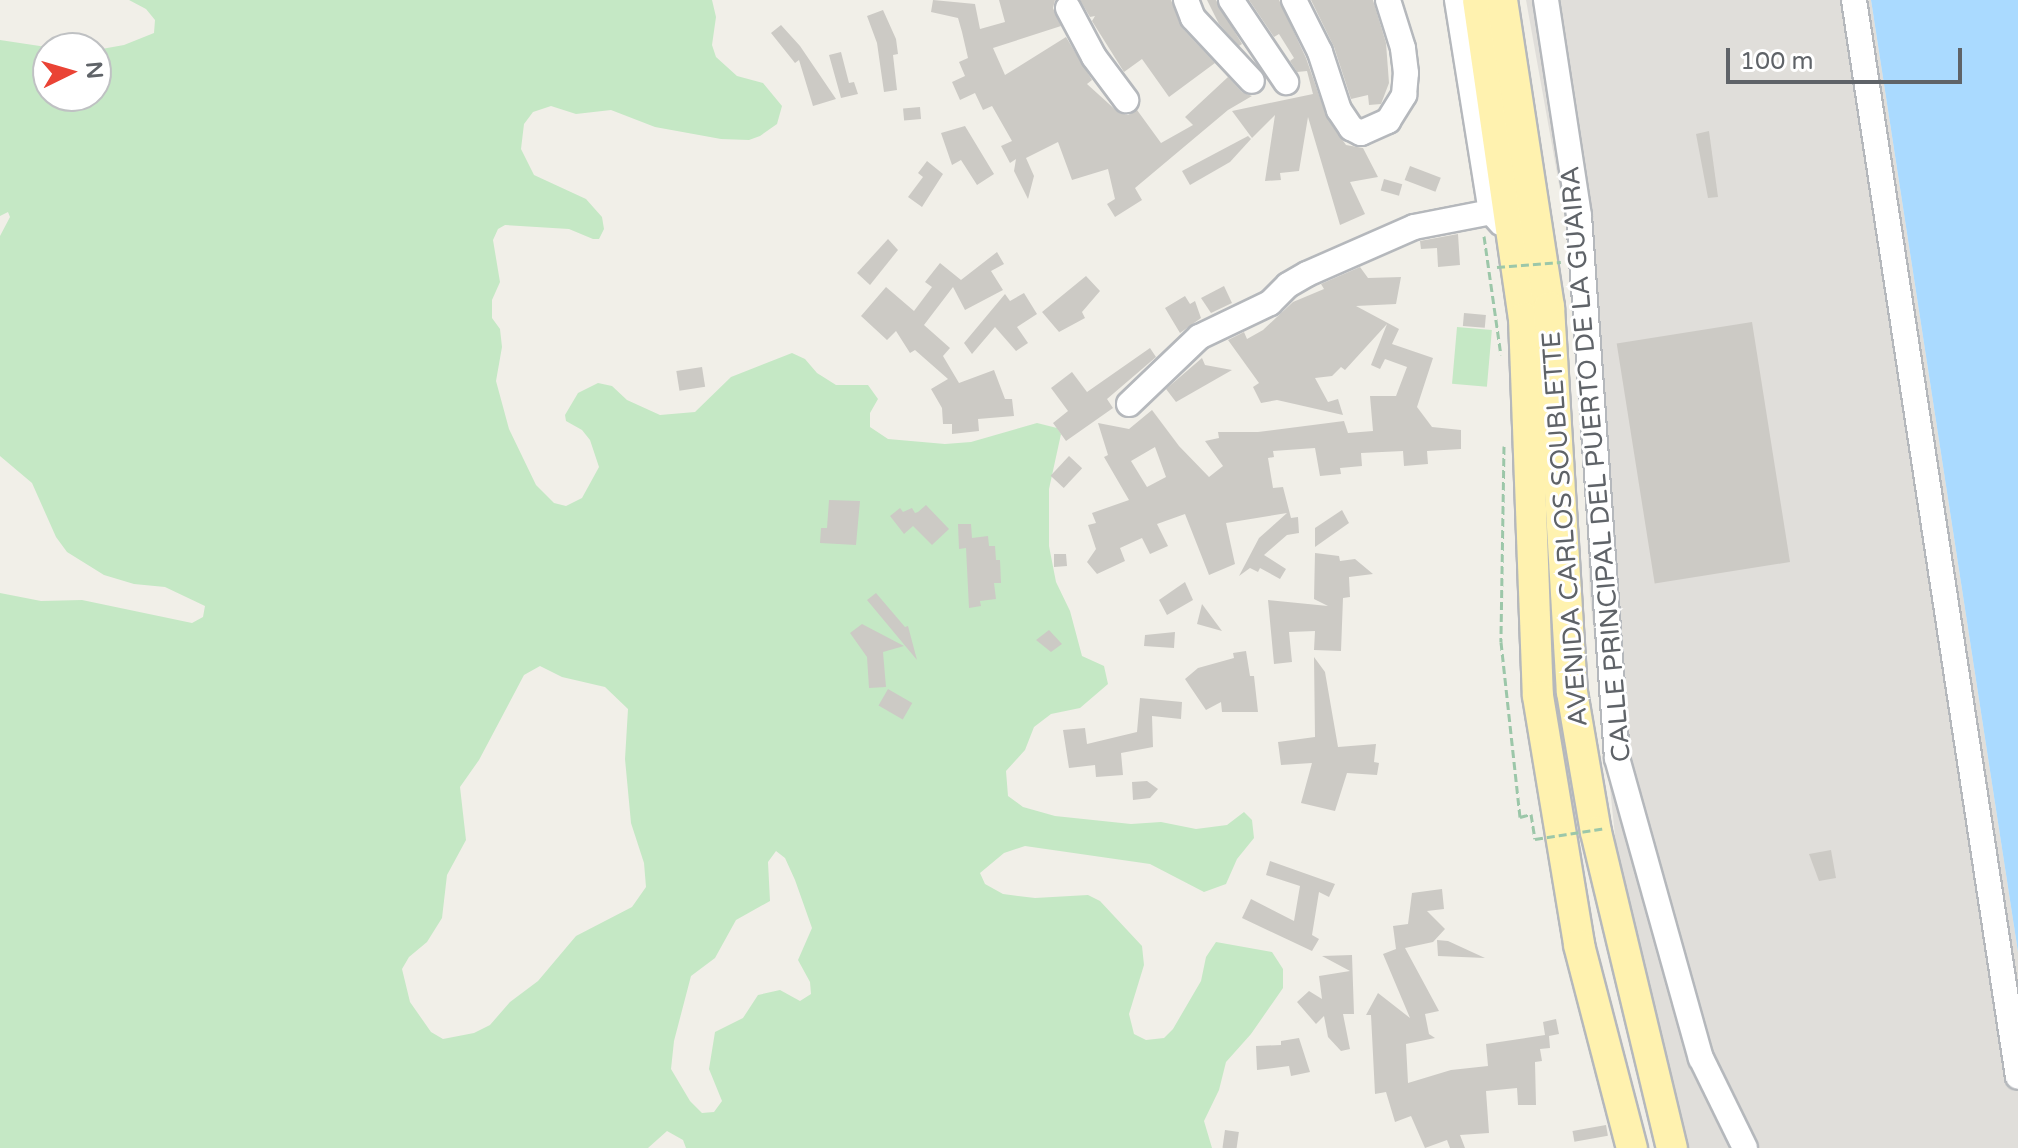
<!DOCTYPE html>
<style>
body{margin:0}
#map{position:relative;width:2018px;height:1148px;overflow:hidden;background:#f1efe8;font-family:"Varela Round",sans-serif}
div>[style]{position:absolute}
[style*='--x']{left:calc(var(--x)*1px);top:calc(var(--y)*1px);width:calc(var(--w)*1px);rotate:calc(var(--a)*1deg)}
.industrial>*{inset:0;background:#e0deda}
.green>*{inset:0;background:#c5e8c5;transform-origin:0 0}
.water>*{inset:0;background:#aadaff}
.building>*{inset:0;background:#cccac5;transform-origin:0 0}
.path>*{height:3px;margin-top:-1.5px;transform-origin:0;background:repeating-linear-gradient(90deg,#9cc7a9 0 8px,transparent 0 12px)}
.roads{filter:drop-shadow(2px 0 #b5b8bc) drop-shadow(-2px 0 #b5b8bc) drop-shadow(0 2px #b5b8bc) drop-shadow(0 -2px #b5b8bc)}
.minor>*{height:24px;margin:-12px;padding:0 12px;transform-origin:12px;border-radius:12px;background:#fff}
.major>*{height:30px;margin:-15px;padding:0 15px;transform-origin:15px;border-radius:15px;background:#fff2af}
.path-bridge>*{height:3px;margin-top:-1.5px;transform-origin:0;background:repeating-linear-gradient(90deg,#9cc7a9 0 8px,transparent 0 12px)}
span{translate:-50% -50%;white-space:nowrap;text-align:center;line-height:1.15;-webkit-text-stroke:6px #fff;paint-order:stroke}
.street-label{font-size:26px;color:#5f6368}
.north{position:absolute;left:32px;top:32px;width:80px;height:80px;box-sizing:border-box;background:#fff;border:2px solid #bfc1c3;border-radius:50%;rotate:85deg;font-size:22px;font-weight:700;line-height:32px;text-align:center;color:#5f6368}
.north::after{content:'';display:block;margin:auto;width:28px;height:36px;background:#ea4335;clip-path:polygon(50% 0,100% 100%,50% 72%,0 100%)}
.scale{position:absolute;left:1726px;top:48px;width:236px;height:36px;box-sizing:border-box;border:4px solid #5f6368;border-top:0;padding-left:10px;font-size:24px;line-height:28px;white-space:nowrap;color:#5f6368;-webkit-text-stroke:6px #fff;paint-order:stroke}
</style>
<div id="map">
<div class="industrial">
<div style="clip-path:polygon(1526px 0,1871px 0,2018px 952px,2018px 1148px,1688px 1148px,1616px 845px,1590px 596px,1581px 406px,1567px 229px)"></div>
</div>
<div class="green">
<div style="clip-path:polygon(evenodd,129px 0,712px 0,716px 17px,712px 45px,716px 57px,737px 76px,763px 83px,782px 106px,777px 124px,760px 136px,749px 140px,721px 139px,655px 127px,611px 110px,576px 114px,551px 106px,533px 112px,524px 124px,521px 149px,534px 175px,586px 199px,602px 217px,604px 229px,599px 239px,593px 239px,569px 229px,505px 225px,498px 229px,493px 240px,500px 282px,492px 300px,492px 318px,500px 329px,502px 347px,496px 381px,509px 429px,536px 485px,554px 503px,566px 506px,582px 498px,599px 467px,590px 440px,582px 430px,566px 421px,565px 415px,578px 393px,598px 383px,612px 386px,627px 400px,660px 415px,695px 412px,731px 377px,792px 353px,805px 359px,817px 373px,836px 385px,868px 385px,878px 399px,870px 413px,870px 427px,888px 439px,945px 444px,971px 442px,1037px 423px,1057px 428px,1061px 434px,1049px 489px,1049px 546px,1056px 582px,1070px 611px,1082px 656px,1104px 666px,1108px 684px,1080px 708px,1051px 714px,1034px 727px,1025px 750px,1006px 771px,1008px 796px,1023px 807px,1055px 816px,1131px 824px,1161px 822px,1196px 829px,1227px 825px,1244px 812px,1252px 820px,1254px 838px,1237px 859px,1226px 884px,1204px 892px,1150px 864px,1025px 846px,1004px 853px,980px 873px,985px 884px,1003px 894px,1035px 898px,1088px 895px,1100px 901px,1142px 946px,1144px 965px,1129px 1014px,1134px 1034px,1146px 1040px,1164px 1038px,1173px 1029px,1201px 981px,1206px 957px,1216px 942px,1272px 952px,1283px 969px,1283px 988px,1251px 1034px,1226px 1062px,1219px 1090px,1204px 1121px,1212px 1148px,686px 1148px,683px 1140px,667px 1131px,648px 1148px,0 1148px,0 593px,41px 601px,82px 600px,192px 623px,203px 617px,205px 606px,165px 587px,134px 584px,104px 575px,67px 552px,56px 537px,32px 483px,0 456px,0 236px,10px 217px,8px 212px,0 216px,0 40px,53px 48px,48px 48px,48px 96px,96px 96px,96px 50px,124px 45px,154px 33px,155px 20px,146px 9px,129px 0,540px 666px,562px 677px,605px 687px,628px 709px,625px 759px,631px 823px,644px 863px,646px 887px,632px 907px,576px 936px,538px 981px,510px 1002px,490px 1025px,474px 1033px,443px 1039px,431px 1032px,410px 1002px,402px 969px,409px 957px,427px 942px,442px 918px,447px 875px,466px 840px,460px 787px,479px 760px,524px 675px,540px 666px,129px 0,776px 851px,785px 858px,795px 880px,812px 928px,798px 960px,810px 982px,811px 994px,800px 1001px,780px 990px,758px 995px,743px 1018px,715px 1032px,709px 1069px,722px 1101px,714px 1112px,702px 1113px,690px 1101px,671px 1069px,674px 1041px,691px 976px,715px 958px,736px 920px,770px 901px,768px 862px,776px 851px)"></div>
<div style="left:1457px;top:327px;width:35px;height:57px;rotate:5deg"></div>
</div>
<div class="water">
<div style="clip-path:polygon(1871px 0,2018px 0,2018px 952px)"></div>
</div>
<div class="building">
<div style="clip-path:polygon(933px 0,975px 4px,980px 29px,1005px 22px,999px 0,1055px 0,1053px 8px,1061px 26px,993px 48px,1005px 75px,1066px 37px,1092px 80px,1087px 84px,1119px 113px,1128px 115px,1137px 110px,1161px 143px,1193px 125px,1185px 117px,1228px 77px,1242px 92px,1252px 96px,1228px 110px,1135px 188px,1142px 200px,1115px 217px,1107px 204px,1115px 199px,1108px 169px,1072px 180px,1058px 142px,1026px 158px,1034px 176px,1028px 199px,1014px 171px,1016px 159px,1010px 163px,1001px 146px,1012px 141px,992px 106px,983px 110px,975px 93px,960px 100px,952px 82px,965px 76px,959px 62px,968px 58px,962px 32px,958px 18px,931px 12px)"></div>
<div style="clip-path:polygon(1080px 0,1171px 0,1182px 28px,1215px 63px,1169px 97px,1142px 59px,1124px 72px,1092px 21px,1095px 16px,1090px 17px)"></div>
<div style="clip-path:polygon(1207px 0,1216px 0,1242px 44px,1239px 46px,1219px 24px)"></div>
<div style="clip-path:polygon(1249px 0,1279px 0,1306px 58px,1327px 118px,1346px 145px,1363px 148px,1378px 177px,1350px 182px,1365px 214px,1340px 225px,1308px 117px,1299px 171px,1280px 173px,1281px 180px,1265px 181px,1275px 115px,1252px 138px,1232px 111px,1313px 94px,1307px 71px,1297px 72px,1290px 61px,1294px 58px,1279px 34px,1274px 37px)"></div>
<div style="clip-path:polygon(1311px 0,1373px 0,1386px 43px,1389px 83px,1381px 104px,1369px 105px,1368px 95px,1351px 99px,1334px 47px)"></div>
<div style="clip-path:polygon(883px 10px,896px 39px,898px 54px,893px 55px,897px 90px,884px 92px,877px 43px,867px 16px)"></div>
<div style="clip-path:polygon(781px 25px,800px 46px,836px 99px,813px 106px,799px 60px,795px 63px,771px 33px)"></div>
<div style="clip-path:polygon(841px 52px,849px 83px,854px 82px,858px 94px,841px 98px,829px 55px)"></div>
<div style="left:920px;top:107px;width:12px;height:17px;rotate:85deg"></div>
<div style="clip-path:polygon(965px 126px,994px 174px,977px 185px,961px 160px,952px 165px,941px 133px)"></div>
<div style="clip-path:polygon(1709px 131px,1718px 197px,1708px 198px,1696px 134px)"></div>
<div style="clip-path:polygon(1248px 136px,1251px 139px,1230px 162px,1190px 185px,1182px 171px)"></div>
<div style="clip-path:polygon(927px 161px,943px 174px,922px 207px,908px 197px,923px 177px,918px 173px)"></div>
<div style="left:1410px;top:166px;width:33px;height:15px;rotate:21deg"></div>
<div style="left:1384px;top:179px;width:19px;height:12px;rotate:16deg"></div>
<div style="clip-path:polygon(1458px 234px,1460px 265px,1438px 267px,1437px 248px,1421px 249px,1420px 241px)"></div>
<div style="clip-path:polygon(888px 239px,898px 250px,870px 285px,857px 273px)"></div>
<div style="clip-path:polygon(997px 252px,1004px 264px,991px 271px,1003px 290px,965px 310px,953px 287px,924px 325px,950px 348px,943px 356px,959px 383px,994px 370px,1005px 399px,1012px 399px,1014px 416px,978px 419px,979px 431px,952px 434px,952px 424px,943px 424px,942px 408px,931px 389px,948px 379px,915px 350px,910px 353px,896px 331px,887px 340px,861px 316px,886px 287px,914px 311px,932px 287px,925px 282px,940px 263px,961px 280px)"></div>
<div style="clip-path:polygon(evenodd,1360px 267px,1368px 278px,1401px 277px,1396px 304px,1356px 306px,1399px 329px,1392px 344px,1433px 358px,1417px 407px,1432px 427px,1461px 430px,1461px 449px,1427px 451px,1428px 464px,1404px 466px,1403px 451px,1361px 453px,1362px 466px,1340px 468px,1341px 474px,1320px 476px,1315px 448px,1273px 451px,1274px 457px,1268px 458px,1273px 488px,1283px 487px,1291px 518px,1298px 517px,1299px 533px,1287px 535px,1264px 555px,1286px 569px,1280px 579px,1260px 568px,1258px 572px,1250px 568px,1239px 576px,1259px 538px,1287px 513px,1226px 523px,1235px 564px,1209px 575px,1185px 514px,1157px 524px,1168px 546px,1150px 554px,1142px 538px,1120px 548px,1125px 561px,1097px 574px,1087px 562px,1096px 549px,1088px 525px,1096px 523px,1092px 513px,1129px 500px,1104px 457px,1108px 455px,1098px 423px,1129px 429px,1152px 410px,1179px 446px,1209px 477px,1223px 466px,1205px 441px,1219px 438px,1218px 432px,1258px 432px,1344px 421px,1348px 433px,1373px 431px,1370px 396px,1396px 396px,1407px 367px,1385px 359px,1380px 369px,1371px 365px,1387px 324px,1345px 370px,1341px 367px,1332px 376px,1315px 378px,1328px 402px,1338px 399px,1343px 415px,1277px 400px,1261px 403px,1253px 387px,1259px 383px,1228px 340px,1244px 332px,1247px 339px,1263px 330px,1293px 302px,1324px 289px,1321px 284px,1360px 267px,1155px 447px,1166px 477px,1147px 487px,1131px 461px,1155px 447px)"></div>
<div style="clip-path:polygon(1086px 276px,1100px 291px,1082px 312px,1085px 318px,1059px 332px,1042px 312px)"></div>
<div style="clip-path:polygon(1224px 286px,1232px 303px,1211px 313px,1201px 298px)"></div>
<div style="clip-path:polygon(1024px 293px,1037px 314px,1017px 327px,1028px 343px,1016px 351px,995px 327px,972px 354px,964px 343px,1005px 294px,1010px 301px)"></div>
<div style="clip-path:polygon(1185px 296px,1190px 304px,1195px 301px,1201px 318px,1180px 333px,1165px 308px)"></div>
<div style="left:1464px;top:313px;width:22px;height:13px;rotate:5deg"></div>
<div style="left:1752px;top:322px;width:243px;height:137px;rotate:81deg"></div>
<div style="clip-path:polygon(1150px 348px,1156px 357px,1107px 399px,1113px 408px,1066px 441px,1053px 423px,1068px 411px,1051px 388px,1072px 372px,1087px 392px)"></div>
<div style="clip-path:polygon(1202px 358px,1205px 365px,1232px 370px,1176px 402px,1166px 389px)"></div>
<div style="left:702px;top:367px;width:20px;height:26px;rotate:81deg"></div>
<div style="left:1069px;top:456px;width:18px;height:27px;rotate:43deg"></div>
<div style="clip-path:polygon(829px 500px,860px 501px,856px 545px,820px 543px,821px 528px,827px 528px)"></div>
<div style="clip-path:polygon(926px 505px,949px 529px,932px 545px,913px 526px,904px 534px,890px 516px,900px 508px,903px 512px,912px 508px,915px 513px,918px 512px)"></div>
<div style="clip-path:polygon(1342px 510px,1349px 523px,1315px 547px,1315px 528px)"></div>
<div style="clip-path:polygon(958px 524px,971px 524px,972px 538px,988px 536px,989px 546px,995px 546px,996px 560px,1000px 560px,1001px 583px,994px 583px,996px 599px,980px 601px,981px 606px,969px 608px,966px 548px,959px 549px)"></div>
<div style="clip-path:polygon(1315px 553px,1339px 556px,1340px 561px,1355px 559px,1373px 574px,1349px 577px,1350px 597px,1343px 598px,1341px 651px,1314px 650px,1315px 631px,1289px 632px,1292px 662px,1274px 664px,1268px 600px,1328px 606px,1314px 599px)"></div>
<div style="clip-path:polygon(1054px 554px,1066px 554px,1067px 566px,1054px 567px)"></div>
<div style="clip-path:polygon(1185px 582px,1193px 600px,1167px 615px,1159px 600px)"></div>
<div style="clip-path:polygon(876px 593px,905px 627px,908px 626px,917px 660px,867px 600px)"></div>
<div style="clip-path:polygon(1202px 604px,1222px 631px,1197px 624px)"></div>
<div style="clip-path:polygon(862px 624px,904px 646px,883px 652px,886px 687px,869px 688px,867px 657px,850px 633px)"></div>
<div style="clip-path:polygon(1049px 630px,1062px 644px,1051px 652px,1036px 640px)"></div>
<div style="clip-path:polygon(1175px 632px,1174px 648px,1144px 646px,1145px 635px)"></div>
<div style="clip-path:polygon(1246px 651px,1250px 676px,1254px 676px,1258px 712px,1222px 712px,1221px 702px,1206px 710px,1185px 679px,1198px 668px,1234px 658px,1233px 653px)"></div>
<div style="clip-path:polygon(1314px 657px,1325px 672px,1338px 747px,1376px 744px,1374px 762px,1379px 763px,1377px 775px,1347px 773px,1335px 811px,1301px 803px,1312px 763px,1281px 765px,1278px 742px,1315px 737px)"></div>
<div style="left:888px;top:689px;width:28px;height:19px;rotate:30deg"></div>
<div style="clip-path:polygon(1140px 698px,1182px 702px,1181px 719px,1152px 716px,1153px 747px,1121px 753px,1123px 775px,1096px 777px,1095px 765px,1069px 768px,1063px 730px,1085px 728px,1087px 744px,1137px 732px)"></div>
<div style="clip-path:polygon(1147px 781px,1158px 789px,1150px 798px,1133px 800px,1132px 782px)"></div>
<div style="clip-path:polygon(1831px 850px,1836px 878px,1819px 881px,1809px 854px)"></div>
<div style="clip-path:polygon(1270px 861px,1335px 884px,1329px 897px,1319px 892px,1312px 935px,1319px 939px,1312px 951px,1242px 918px,1251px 899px,1294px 921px,1300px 886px,1266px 875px)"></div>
<div style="clip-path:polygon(1442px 889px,1444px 909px,1427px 911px,1445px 929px,1433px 942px,1405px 948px,1439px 1011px,1425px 1014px,1429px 1034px,1435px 1038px,1406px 1044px,1408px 1083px,1451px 1070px,1488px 1066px,1486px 1044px,1545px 1035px,1543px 1022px,1556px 1019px,1559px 1034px,1549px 1036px,1550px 1048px,1540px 1049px,1542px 1061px,1535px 1062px,1536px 1105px,1518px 1105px,1517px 1088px,1486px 1091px,1489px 1133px,1460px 1135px,1465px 1148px,1450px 1148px,1447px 1140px,1425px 1148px,1411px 1116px,1395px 1122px,1386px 1092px,1375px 1094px,1371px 1015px,1366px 1015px,1378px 993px,1410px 1018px,1383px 954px,1396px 949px,1393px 926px,1408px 924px,1412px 893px)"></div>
<div style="clip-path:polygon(1437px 940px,1448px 941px,1485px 958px,1438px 956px)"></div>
<div style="clip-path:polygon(1352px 955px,1354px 1014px,1343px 1014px,1350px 1049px,1341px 1051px,1328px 1037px,1324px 1016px,1316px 1024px,1297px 1002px,1309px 991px,1322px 999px,1319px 976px,1350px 971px,1322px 956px)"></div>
<div style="clip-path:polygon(1299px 1038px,1310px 1072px,1291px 1076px,1289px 1066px,1257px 1070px,1256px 1046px,1281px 1045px,1281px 1041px)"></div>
<div style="left:1606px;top:1125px;width:11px;height:34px;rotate:80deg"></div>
<div style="left:1225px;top:1130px;width:14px;height:18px;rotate:8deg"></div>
</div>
<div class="path">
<div style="--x:1484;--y:236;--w:120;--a:81.9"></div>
<div style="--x:1504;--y:446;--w:196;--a:90.9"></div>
<div style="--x:1501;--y:642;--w:176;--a:83.8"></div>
<div style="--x:1520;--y:817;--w:11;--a:-15"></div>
<div style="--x:1531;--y:814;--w:25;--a:81"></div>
</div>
<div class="roads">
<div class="minor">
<div style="--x:1186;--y:0;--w:19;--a:69"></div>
<div style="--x:1193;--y:18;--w:86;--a:46.9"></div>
<div style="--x:1231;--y:0;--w:99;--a:56.1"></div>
<div style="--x:1294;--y:0;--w:58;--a:63.4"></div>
<div style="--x:1320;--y:52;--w:61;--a:71.9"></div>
<div style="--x:1339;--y:110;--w:22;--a:56"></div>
<div style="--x:1351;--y:128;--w:11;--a:27"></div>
<div style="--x:1361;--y:133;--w:30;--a:-24"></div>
<div style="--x:1388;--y:121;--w:31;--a:-58"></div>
<div style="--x:1404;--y:95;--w:22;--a:-85"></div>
<div style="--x:1406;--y:73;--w:25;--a:-97"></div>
<div style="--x:1403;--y:48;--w:50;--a:-107.4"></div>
<div style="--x:1457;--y:0;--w:215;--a:80.9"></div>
<div style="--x:1491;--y:212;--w:15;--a:48"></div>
<div style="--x:1546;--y:0;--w:219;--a:81.3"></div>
<div style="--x:1579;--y:216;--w:543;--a:85.99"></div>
<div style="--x:1617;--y:758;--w:312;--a:74.4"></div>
<div style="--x:1701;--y:1058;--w:100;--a:63.9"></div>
<div style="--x:1854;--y:0;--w:1089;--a:81.34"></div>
<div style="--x:1068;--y:8;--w:55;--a:62"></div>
<div style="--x:1094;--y:57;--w:54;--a:53.3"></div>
<div style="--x:1129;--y:404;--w:97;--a:-43.7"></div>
<div style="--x:1199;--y:337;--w:79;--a:-25.6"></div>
<div style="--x:1270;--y:303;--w:25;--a:-45"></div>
<div style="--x:1288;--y:285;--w:22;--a:-30"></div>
<div style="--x:1307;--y:274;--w:117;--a:-23.7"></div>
<div style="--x:1414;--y:227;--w:78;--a:-11"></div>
</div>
<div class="major">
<div style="--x:1478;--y:0;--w:321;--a:81.8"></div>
<div style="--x:1524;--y:318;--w:378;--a:87.9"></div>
<div style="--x:1538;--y:696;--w:252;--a:80.6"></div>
<div style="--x:1579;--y:945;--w:210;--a:75.4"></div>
<div style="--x:1502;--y:0;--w:311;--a:81.3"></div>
<div style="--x:1549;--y:307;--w:386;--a:86.6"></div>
<div style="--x:1572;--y:692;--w:142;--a:80.3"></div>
<div style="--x:1596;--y:832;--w:325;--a:76.5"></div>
</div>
</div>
<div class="path-bridge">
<div style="--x:1497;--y:267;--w:64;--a:-4.5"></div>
<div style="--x:1535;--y:839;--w:72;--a:-8.8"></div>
</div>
<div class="street-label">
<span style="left:1596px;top:464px;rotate:-95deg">CALLE PRINCIPAL DEL PUERTO DE LA GUAIRA</span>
<span style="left:1565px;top:529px;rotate:-94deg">AVENIDA CARLOS SOUBLETTE</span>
</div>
<div class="north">N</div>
<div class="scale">100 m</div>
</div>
